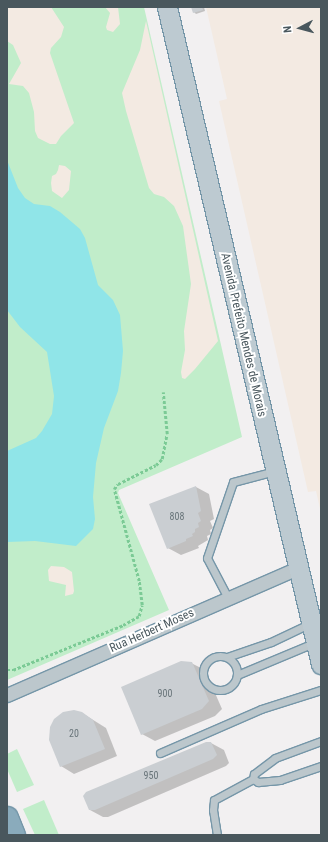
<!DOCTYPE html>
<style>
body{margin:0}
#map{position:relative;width:328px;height:842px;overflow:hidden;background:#f2f0f1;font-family:"Roboto Condensed",sans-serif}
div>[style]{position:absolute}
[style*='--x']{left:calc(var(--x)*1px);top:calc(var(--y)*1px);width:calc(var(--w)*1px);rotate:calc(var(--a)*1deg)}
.green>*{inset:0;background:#c1edca}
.sand>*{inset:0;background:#f3eae2}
.water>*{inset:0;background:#90e5e8}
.shadow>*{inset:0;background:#0003}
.building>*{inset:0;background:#caced2}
.path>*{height:2.5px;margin-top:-1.25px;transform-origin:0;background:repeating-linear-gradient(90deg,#7bca95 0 3px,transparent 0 5px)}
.roads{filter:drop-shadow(1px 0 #7596a8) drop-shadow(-1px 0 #7596a8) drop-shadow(0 1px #7596a8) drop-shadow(0 -1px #7596a8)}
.lane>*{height:7px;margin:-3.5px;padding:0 3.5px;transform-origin:3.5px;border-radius:3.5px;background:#bcc7cc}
.lane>.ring{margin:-3.5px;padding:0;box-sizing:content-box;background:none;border:7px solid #bcc7cc;border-radius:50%}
.street>*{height:13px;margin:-6.5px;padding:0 6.5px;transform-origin:6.5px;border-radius:6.5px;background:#bcc7cc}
.secondary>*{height:19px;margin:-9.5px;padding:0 9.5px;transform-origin:9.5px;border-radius:9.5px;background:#bdcad1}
.highway>*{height:22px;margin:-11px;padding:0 11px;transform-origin:11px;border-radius:11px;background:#8aabbc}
span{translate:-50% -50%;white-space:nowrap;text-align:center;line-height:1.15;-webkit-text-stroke:4px #fff;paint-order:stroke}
.number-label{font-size:10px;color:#69757a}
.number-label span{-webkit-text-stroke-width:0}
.street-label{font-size:12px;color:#49575d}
.frame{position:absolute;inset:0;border:8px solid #49575d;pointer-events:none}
.north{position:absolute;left:280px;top:8px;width:40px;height:40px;-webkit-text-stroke:3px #fff;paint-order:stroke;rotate:264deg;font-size:11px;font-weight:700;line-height:16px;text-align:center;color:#49575d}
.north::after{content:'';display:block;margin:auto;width:14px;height:18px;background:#49575d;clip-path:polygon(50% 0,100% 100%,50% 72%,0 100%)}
</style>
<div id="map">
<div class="green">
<div style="clip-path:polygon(7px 7px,144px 7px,242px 437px,119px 490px,118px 493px,169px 610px,7px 680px)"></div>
<div style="clip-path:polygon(17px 749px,34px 785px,17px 792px,7px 769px,7px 754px)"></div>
<div style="clip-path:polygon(44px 800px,59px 835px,35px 835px,23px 809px)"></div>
</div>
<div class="sand">
<div style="clip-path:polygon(7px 7px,51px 7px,64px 27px,61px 37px,51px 48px,50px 53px,74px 123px,61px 136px,56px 144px,50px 144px,38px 138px,35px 131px,34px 112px,29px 93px,23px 86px,9px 84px,21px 63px,13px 45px,7px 41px)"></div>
<div style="clip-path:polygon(105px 7px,118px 7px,120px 24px,113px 32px,107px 30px,106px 27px,110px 13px)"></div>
<div style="clip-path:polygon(206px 7px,321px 7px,321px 513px,316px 491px,308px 492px,219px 101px,227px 99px)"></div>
<div style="clip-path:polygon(146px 21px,218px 341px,195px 369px,185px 379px,182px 378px,181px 372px,185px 350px,184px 331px,191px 284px,183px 226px,174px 206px,164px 197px,154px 194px,149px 188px,126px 111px,122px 93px,140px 50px)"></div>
<div style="clip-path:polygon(59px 165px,65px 166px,71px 171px,69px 190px,62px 198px,52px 191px,51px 183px,52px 176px,56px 174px,58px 170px)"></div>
<div style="clip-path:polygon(51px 566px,64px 567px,72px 572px,74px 591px,73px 594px,65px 596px,66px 585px,49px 581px,48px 570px)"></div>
</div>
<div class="water">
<div style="clip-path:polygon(7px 160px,18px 188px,25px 198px,34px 204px,50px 206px,60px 212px,80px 229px,85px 238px,98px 285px,113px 300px,120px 315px,123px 351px,121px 373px,118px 391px,104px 428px,96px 463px,93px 497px,95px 519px,93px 529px,76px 546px,35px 541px,7px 542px,7px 451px,36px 438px,42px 431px,52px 414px,54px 396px,47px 352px,20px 327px,7px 310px)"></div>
</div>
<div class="shadow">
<div style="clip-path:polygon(192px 7px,204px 7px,205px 11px,196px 14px,194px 12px)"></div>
<div style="clip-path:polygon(196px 487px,209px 494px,214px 519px,210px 521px,213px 528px,210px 530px,211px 534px,207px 536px,208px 540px,198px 546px,199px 548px,181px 555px,168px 548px,151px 505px)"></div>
<div style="clip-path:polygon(191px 663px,205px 670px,222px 709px,215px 716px,155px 741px,142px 734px)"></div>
<div style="clip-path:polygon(82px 713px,106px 728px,117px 756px,74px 774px,61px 766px)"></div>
<div style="clip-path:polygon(211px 743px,224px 750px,229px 763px,226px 766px,108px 817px,103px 817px,90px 810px)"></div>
</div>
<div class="building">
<div style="clip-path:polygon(191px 7px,202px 7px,203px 10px,193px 13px)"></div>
<div style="clip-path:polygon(196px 486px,201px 511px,198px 513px,201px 521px,198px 523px,199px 527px,195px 529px,195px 532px,192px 534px,193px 536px,186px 539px,186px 541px,167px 549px,149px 504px)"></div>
<div style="clip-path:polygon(181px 661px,192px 662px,209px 701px,202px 709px,141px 735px,121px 687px)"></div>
<div style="clip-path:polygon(74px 710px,82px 712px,93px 720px,105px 749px,60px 767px,49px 740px,50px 727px,54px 719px,63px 712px)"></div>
<div style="clip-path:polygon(206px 742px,211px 742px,217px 755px,213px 759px,95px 810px,89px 810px,83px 796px,86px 792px)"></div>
</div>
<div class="path">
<div style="--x:7;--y:670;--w:6;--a:0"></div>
<div style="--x:13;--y:670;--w:119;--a:-22.2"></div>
<div style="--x:123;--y:625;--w:18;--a:-29"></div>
<div style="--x:139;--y:616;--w:11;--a:-75"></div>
<div style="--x:142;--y:605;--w:24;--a:-97"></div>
<div style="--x:139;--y:581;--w:95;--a:-105.2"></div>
<div style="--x:114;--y:489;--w:6;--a:-51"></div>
<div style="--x:118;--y:484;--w:42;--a:-26.6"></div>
<div style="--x:156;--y:465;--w:8;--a:-45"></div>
<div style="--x:162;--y:459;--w:25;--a:-79"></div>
<div style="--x:167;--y:434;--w:42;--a:-95.4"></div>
</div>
<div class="roads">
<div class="lane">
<div style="--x:228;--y:598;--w:45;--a:-117.7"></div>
<div style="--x:207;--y:558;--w:80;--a:-71.1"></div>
<div style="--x:233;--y:482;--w:43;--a:-14.7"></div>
<div class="ring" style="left:203px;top:656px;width:27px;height:27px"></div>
<div style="--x:227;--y:657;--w:46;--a:-18.8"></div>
<div style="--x:271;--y:642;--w:44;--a:-25.4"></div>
<div style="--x:237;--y:675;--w:83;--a:-22.6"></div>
<div style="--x:160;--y:753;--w:110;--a:-23.5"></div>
<div style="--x:261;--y:709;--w:63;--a:-17.6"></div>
<div style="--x:253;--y:779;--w:6;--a:31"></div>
<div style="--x:258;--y:782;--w:22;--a:-5"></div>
<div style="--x:280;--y:780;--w:43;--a:-18.9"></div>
<div style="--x:217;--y:835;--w:25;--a:-99"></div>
<div style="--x:213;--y:810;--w:10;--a:-84"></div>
<div style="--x:214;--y:800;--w:44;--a:-28.3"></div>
<div style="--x:253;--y:779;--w:5;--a:-79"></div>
<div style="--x:254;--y:774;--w:26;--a:-37"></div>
<div style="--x:275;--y:758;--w:49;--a:-20.3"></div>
</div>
<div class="street">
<div style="--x:7;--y:695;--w:318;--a:-23.6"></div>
</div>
<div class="secondary">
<div style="--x:167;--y:7;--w:675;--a:76.81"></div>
</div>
<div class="highway">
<div style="--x:7;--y:818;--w:18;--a:68"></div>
</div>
</div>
<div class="number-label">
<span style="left:177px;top:517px">808</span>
<span style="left:165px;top:694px">900</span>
<span style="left:74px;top:734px">20</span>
<span style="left:151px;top:776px">950</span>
</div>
<div class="street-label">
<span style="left:243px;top:335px;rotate:77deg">Avenida Prefeito Mendes de Morais</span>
<span style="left:152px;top:631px;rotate:-24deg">Rua Herbert Moses</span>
</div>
<div class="frame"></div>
<div class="north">N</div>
</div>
